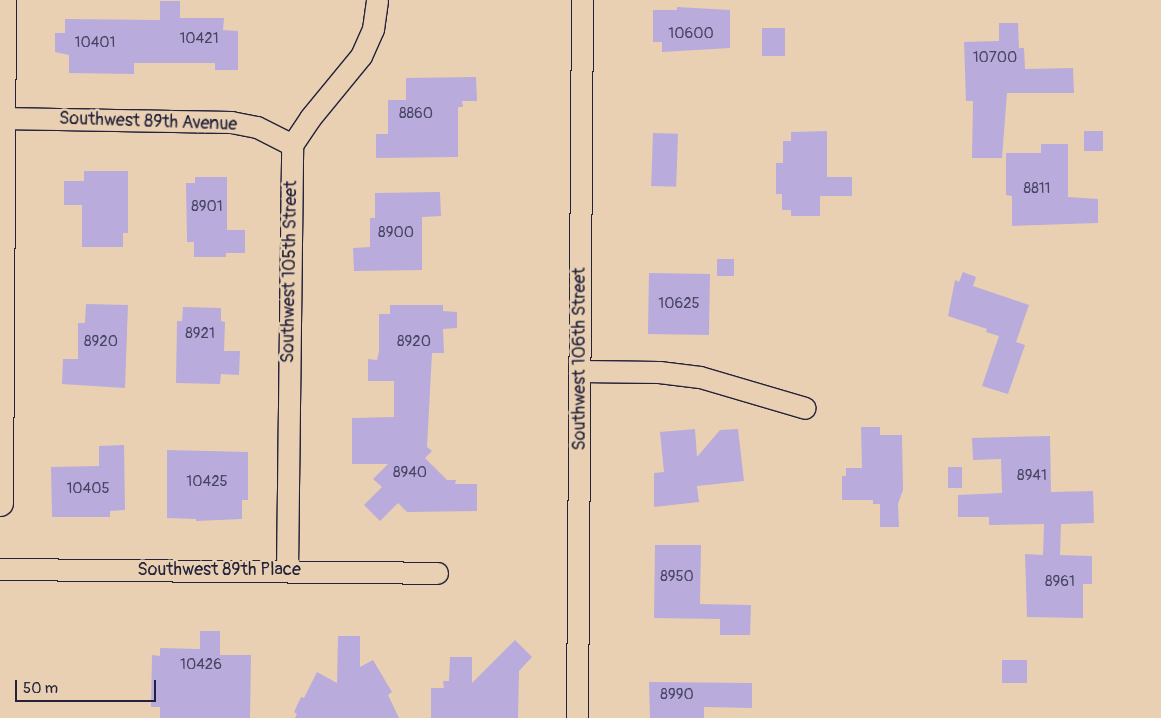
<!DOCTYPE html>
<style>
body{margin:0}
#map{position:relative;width:1161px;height:718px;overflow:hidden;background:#ead0b2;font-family:Pangolin,sans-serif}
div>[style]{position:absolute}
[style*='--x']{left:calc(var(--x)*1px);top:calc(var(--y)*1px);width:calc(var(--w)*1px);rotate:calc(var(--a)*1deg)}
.building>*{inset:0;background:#b9abdb;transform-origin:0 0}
.roads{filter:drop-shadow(1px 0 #22223b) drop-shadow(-1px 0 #22223b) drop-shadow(0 1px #22223b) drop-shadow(0 -1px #22223b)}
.minor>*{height:21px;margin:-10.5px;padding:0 10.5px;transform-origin:10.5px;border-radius:10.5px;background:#ead0b2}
.tertiary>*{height:26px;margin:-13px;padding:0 13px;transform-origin:13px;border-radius:13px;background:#ead0b2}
span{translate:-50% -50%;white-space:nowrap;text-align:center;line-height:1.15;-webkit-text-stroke:5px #ead0b2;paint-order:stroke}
.number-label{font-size:15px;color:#484463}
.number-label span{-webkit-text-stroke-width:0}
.street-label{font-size:18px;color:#22223b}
.scale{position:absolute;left:15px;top:680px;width:141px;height:22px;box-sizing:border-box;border:2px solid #22223b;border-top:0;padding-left:6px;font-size:15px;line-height:18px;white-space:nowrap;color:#22223b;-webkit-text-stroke:4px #ead0b2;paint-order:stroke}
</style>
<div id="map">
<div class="building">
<div style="clip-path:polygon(160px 1px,180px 1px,180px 18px,224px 18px,223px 30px,238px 31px,238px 70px,215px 70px,215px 63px,134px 63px,134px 74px,69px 73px,69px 55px,55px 52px,55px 33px,65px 33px,65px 19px,160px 20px)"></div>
<div style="clip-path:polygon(677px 7px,730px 10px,730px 48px,662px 52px,662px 42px,653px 42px,653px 10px,677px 10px)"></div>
<div style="clip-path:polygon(999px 23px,1018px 23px,1019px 48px,1024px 48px,1025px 69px,1073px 68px,1074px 93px,1007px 93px,1002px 158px,972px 158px,973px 101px,966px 101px,964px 42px,999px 41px)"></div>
<div style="left:762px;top:28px;width:23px;height:28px"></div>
<div style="clip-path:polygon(476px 77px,477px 101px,462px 101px,463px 107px,458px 107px,458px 157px,376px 158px,376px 134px,388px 134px,388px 100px,406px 100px,406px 78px)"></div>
<div style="clip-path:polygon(827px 131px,827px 177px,852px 177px,852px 196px,820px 196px,820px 216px,791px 216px,791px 210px,782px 210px,782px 194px,776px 194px,776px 163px,783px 163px,783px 141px,791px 141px,791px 132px)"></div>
<div style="left:1084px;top:131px;width:19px;height:20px"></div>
<div style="left:653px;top:133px;width:25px;height:53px;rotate:2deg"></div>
<div style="clip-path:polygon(1041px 144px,1068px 144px,1068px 197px,1098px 199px,1098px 223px,1012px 226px,1012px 196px,1006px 195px,1006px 153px,1041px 153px)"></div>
<div style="clip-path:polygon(84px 171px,128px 171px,128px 233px,123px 233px,123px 247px,82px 247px,82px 205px,64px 205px,64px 181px,84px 181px)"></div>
<div style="clip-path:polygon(195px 177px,227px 177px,227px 230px,245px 230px,245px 253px,226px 253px,226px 257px,194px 257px,194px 242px,187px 242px,186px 183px,195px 183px)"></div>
<div style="clip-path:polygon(440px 192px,441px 216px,422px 217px,422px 270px,354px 271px,353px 248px,370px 247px,370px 218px,375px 218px,375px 193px)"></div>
<div style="left:717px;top:259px;width:17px;height:17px"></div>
<div style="clip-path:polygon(963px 272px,976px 277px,973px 286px,1029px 305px,1016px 342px,1025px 345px,1008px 394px,982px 386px,999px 336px,986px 332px,987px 329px,948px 316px,955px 280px,959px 282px)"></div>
<div style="left:649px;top:273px;width:61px;height:61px;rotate:1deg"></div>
<div style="clip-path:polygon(86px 304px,128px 305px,125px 388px,62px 384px,63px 359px,78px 359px,78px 323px,85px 323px)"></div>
<div style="clip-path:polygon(390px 305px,443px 305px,443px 311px,457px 312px,457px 328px,443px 329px,444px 353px,432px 353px,427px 447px,432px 451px,425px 458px,447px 480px,456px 480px,455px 484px,477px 484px,477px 511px,407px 512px,398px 503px,380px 521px,364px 505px,382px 487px,373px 479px,388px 464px,352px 464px,352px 418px,394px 417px,394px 381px,368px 381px,368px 359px,377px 360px,379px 351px,379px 314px,390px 314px)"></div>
<div style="clip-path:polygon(183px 307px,221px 308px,221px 321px,225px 322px,224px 351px,240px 351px,239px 375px,221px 374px,220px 384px,176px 383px,177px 321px,182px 321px)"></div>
<div style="clip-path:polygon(861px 427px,880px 427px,880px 435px,902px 435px,903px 490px,898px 504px,899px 527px,880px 527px,880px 504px,873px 504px,873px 500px,842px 500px,842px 476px,846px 476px,846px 468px,862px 468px)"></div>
<div style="clip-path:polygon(695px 429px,697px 457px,720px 430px,738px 429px,744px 481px,697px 486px,699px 502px,654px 507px,654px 473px,664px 472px,660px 432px)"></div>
<div style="clip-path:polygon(1050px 436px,1051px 492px,1093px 491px,1094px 523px,1061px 524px,1060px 555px,1092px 556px,1092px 584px,1083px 584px,1083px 618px,1027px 617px,1025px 554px,1043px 555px,1044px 524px,989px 525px,989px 517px,958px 517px,958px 495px,1002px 493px,1001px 459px,973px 460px,972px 438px)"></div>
<div style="clip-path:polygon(124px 445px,125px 510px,110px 511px,110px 517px,52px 517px,51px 467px,99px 466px,99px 446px)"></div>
<div style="clip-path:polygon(167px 450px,248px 452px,248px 500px,242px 500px,242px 519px,196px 521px,196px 519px,167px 518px)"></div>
<div style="left:948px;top:467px;width:14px;height:21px"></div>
<div style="clip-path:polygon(655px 545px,701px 545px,700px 604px,751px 605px,750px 635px,720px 635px,720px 619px,654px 618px)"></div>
<div style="clip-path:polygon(200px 631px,220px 631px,220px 655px,251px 655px,250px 718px,160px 718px,160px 707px,151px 707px,152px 655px,160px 656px,160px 648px,200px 649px)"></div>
<div style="clip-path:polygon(338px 636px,360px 636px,360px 667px,373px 660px,392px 692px,388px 695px,399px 718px,295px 718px,297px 714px,294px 712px,301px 697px,304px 698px,317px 672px,337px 683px)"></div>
<div style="clip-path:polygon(515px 640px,532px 657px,519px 671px,518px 718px,431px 718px,431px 688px,444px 688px,443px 681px,449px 681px,450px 657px,472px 657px,472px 683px)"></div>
<div style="left:1002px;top:660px;width:25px;height:23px"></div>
<div style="clip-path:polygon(649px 682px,752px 683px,752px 708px,704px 707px,704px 718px,650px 718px)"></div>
</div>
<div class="roads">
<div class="minor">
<div style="--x:0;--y:118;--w:231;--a:1"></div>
<div style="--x:231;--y:122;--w:26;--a:11"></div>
<div style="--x:257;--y:127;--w:39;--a:27"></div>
<div style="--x:580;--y:371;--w:79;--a:0.7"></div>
<div style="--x:659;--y:372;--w:41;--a:7"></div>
<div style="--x:700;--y:377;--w:109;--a:16.4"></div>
<div style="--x:0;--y:569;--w:437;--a:0.5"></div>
<div style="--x:287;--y:570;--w:425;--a:-89.3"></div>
<div style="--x:292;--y:145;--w:32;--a:-56"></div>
<div style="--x:310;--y:118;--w:80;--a:-50.6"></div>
<div style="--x:361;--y:56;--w:30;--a:-66"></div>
<div style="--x:373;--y:29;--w:29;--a:-82"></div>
<div style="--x:577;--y:718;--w:718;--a:-89.6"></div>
</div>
<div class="tertiary">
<div style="--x:0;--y:503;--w:503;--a:-89.66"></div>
</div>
</div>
<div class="number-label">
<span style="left:691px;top:34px">10600</span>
<span style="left:199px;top:39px">10421</span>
<span style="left:95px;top:43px">10401</span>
<span style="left:995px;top:58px">10700</span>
<span style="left:416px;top:114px">8860</span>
<span style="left:1037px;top:189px">8811</span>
<span style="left:207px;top:207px">8901</span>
<span style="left:396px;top:233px">8900</span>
<span style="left:679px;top:304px">10625</span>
<span style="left:200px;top:334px">8921</span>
<span style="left:101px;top:342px">8920</span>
<span style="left:414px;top:342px">8920</span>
<span style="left:410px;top:473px">8940</span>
<span style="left:1032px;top:476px">8941</span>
<span style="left:207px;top:482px">10425</span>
<span style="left:88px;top:489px">10405</span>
<span style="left:677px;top:577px">8950</span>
<span style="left:1060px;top:582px">8961</span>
<span style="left:201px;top:665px">10426</span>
<span style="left:677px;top:695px">8990</span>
</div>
<div class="street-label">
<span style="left:148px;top:122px;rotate:2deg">Southwest 89th Avenue</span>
<span style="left:290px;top:272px;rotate:-89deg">Southwest 105th Street</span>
<span style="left:580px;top:359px;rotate:-90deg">Southwest 106th Street</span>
<span style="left:219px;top:570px">Southwest 89th Place</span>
</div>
<div class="scale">50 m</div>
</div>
